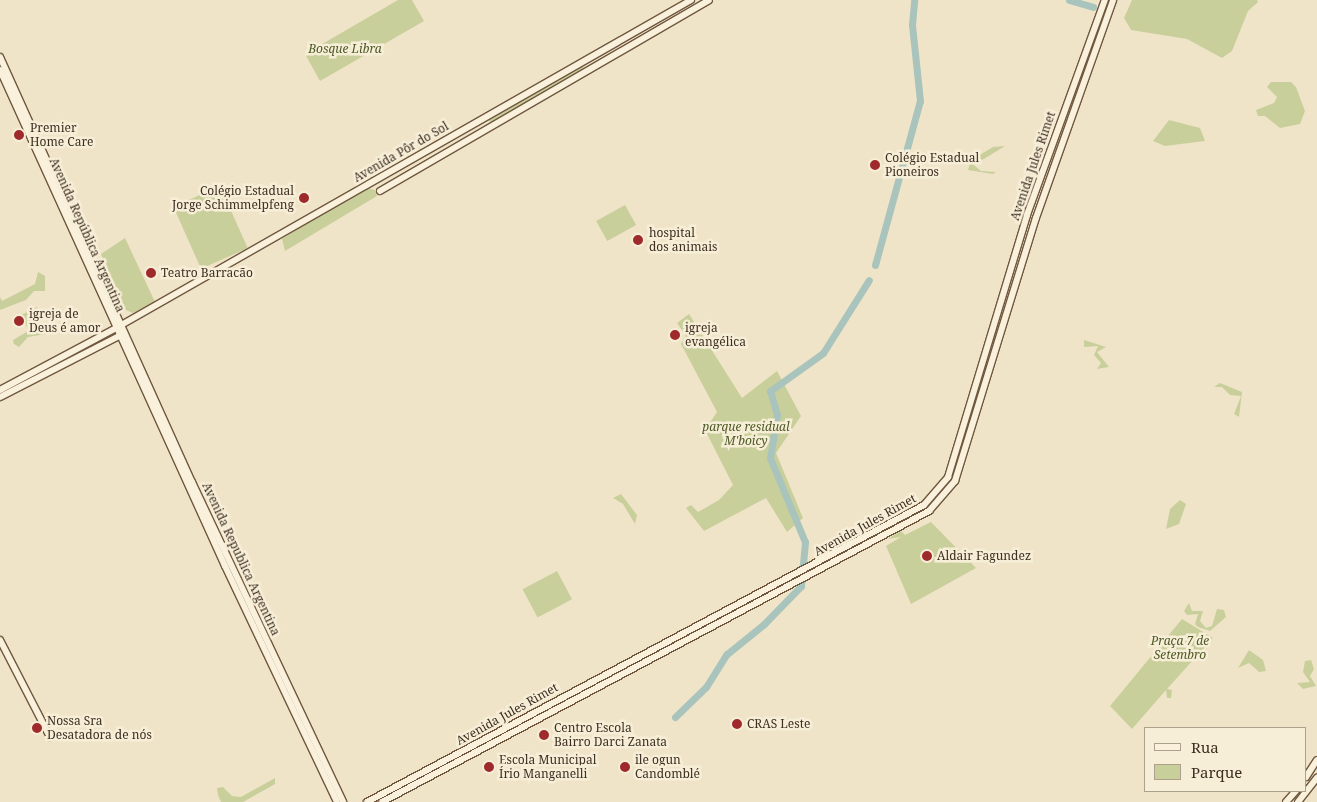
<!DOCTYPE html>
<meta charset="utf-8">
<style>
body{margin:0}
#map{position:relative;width:1317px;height:802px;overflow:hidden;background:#f0e4c8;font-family:"Noto Serif",serif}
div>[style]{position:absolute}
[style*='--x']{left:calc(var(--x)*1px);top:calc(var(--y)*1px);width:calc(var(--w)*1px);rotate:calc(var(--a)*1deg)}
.green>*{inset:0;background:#c9cf9b;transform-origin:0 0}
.river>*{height:7px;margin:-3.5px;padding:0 3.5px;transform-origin:3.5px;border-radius:3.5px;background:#a9c4bc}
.roads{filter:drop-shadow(1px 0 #6f573f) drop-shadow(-1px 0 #6f573f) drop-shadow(0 1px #6f573f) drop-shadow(0 -1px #6f573f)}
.secondary>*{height:6px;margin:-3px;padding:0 3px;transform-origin:3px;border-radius:3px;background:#faf1dc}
.dots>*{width:14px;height:14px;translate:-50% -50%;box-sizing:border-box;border:2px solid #f7eed8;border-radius:50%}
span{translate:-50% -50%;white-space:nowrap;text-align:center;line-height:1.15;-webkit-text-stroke:5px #f7eed8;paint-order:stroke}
.park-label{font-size:12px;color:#4d5a26;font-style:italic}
.poi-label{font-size:12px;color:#3d2e20}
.left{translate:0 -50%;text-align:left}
.right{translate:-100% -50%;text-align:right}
.street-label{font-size:12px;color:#3d2e20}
.legend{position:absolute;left:1144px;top:727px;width:162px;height:65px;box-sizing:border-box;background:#f7eed8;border:1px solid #ada18e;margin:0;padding:6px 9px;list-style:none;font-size:15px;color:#3d2e20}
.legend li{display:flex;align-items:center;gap:10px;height:25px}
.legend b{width:25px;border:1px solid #ada18e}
</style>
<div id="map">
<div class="green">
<div style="clip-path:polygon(398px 0,412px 0,424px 21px,320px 81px,305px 54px)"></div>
<div style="clip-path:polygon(1132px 0,1257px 0,1258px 2px,1248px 11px,1232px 51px,1222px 58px,1187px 39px,1131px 30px,1124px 18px)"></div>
<div style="clip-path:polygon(580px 64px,585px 69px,492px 126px,487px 117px)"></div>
<div style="clip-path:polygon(1271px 82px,1291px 82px,1296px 87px,1305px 111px,1300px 124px,1280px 128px,1265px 116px,1258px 116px,1256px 110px,1274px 103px,1277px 97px,1267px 87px)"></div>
<div style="clip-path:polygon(1169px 120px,1200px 128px,1205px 141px,1165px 146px,1153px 141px)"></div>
<div style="clip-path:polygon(1005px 146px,974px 165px,981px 171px,996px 172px,993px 174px,968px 170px,971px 160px,993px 147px)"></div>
<div style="left:220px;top:186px;width:68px;height:51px;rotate:66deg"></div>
<div style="clip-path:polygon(363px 187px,375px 190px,377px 196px,285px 251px,282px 239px)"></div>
<div style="left:625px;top:205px;width:23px;height:33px;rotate:61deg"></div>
<div style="clip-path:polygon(125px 238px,155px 302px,133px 313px,126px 310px,101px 254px)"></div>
<div style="clip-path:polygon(38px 272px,45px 276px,45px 291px,34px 291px,26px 300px,0 310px,0 297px,2px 301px,35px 284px)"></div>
<div style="left:37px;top:307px;width:13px;height:18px;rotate:63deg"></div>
<div style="clip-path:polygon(689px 314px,742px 398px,777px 371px,801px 416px,776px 453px,803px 518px,787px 532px,766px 498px,704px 531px,686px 508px,691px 505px,698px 512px,719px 500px,733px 485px,705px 430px,717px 412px,681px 344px,686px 336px,677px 323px)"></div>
<div style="clip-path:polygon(35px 327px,47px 329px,46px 334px,28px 337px,19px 347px,14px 344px,13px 340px)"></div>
<div style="clip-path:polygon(1084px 340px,1106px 347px,1097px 352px,1109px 367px,1097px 369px,1101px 363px,1094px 355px,1098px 346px,1084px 347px)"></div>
<div style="clip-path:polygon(1220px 383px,1242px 392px,1239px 417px,1234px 414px,1241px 396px,1230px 395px,1222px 387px,1214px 387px)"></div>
<div style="clip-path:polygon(621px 494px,637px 515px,635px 524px,623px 504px,613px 498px)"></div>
<div style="clip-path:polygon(1180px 500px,1186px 504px,1179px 524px,1166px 529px,1170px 509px)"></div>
<div style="clip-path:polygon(931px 522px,976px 568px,911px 604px,886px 546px,901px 537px,888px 539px,895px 534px,901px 531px,905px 535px)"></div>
<div style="left:557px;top:571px;width:32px;height:39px;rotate:62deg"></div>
<div style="clip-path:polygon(1189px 603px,1192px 611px,1203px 611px,1200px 621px,1206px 628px,1212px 626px,1217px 609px,1224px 610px,1226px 617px,1210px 631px,1198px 627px,1195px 624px,1198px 614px,1187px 615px,1184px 611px)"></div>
<div style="clip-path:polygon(1182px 619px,1213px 638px,1167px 689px,1172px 690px,1171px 698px,1167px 698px,1166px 690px,1132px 729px,1110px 706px)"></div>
<div style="clip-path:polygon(1249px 650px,1263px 660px,1266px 671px,1259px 672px,1249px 663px,1238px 668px)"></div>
<div style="clip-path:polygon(1311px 660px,1314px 669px,1310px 676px,1316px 686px,1303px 689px,1297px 683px,1310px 682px,1303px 672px,1305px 661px)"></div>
<div style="clip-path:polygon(275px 778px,275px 784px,243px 802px,221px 802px,218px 795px,217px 788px,223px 787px,232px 796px,241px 797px)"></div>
</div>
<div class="river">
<div style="--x:1069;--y:0;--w:25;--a:16"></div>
<div style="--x:875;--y:265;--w:170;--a:-74.7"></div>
<div style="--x:920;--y:101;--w:76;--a:-96"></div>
<div style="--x:912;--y:25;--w:25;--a:-85"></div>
<div style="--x:675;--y:717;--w:43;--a:-44.1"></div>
<div style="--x:706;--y:687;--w:39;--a:-58"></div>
<div style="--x:727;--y:654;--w:48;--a:-39"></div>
<div style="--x:764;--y:624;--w:53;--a:-45.8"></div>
<div style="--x:801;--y:586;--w:44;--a:-84.8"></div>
<div style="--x:805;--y:542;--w:91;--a:-112.6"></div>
<div style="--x:770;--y:458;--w:44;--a:-80.8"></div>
<div style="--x:777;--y:415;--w:25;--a:-106"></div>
<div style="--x:770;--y:391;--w:65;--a:-35.6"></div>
<div style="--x:823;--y:353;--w:86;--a:-57.8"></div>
</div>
<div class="roads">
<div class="secondary">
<div style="--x:0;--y:57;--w:466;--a:65.7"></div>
<div style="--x:192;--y:482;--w:354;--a:64.7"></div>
<div style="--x:0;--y:70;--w:545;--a:65.6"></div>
<div style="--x:225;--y:566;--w:261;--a:64.6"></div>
<div style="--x:380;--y:191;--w:380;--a:-30.1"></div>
<div style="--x:0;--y:390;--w:132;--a:-28.1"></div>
<div style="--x:116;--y:328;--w:662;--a:-29.7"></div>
<div style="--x:0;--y:397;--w:136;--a:-27.1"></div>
<div style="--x:0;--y:640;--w:109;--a:62.7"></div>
<div style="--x:1306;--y:777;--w:20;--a:-57"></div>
<div style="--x:367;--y:802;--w:631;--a:-28.07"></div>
<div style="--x:924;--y:505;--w:37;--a:-49"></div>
<div style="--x:948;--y:477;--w:274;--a:-73.2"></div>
<div style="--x:1027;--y:215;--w:229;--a:-70.1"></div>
<div style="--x:382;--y:802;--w:620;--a:-28.01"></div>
<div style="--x:929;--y:511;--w:40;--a:-49"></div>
<div style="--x:955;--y:481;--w:275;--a:-72.9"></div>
<div style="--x:1036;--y:218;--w:231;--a:-70.5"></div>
<div style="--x:1286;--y:802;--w:15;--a:-48"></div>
<div style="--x:1298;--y:802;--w:31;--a:-52"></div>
</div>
</div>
<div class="dots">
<div style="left:19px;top:135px;background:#9e2a2b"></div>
<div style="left:875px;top:165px;background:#9e2a2b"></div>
<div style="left:304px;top:198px;background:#9e2a2b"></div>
<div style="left:638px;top:240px;background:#9e2a2b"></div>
<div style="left:151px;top:273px;background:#9e2a2b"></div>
<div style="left:19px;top:321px;background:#9e2a2b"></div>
<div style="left:675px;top:335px;background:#9e2a2b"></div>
<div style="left:927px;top:556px;background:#9e2a2b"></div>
<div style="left:737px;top:724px;background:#9e2a2b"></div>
<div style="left:37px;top:728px;background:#9e2a2b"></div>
<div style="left:544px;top:735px;background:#9e2a2b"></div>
<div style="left:489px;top:767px;background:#9e2a2b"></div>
<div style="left:625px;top:767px;background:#9e2a2b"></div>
</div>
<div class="park-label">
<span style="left:345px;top:49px">Bosque Libra</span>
<span style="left:746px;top:434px">parque residual<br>M'boicy</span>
<span style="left:1180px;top:648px">Praça 7 de<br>Setembro</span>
</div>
<div class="poi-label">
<span class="left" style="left:30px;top:135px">Premier<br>Home Care</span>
<span class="left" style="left:885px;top:165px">Colégio Estadual<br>Pioneiros</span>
<span class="right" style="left:294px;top:198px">Colégio Estadual<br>Jorge Schimmelpfeng</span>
<span class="left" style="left:649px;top:240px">hospital<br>dos animais</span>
<span class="left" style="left:161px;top:273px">Teatro Barracão</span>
<span class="left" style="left:29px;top:321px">igreja de<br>Deus é amor</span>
<span class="left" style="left:685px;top:335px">igreja<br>evangélica</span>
<span class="left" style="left:937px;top:556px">Aldair Fagundez</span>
<span class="left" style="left:47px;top:728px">Nossa Sra<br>Desatadora de nós</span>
<span class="left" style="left:747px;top:724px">CRAS Leste</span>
<span class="left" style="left:554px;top:735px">Centro Escola<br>Bairro Darci Zanata</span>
<span class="left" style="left:499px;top:767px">Escola Municipal<br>Írio Manganelli</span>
<span class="left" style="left:635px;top:767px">ile ogun<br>Candomblé</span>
</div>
<div class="street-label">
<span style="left:401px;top:152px;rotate:-30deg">Avenida Pôr do Sol</span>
<span style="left:1033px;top:166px;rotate:-71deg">Avenida Jules Rimet</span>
<span style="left:87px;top:235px;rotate:66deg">Avenida República Argentina</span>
<span style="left:865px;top:525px;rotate:-29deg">Avenida Jules Rimet</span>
<span style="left:241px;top:559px;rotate:65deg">Avenida Republica Argentina</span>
<span style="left:507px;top:714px;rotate:-29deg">Avenida Jules Rimet</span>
</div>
<ul class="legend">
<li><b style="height:6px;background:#faf1dc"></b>Rua</li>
<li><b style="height:14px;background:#c9cf9b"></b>Parque</li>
</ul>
</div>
